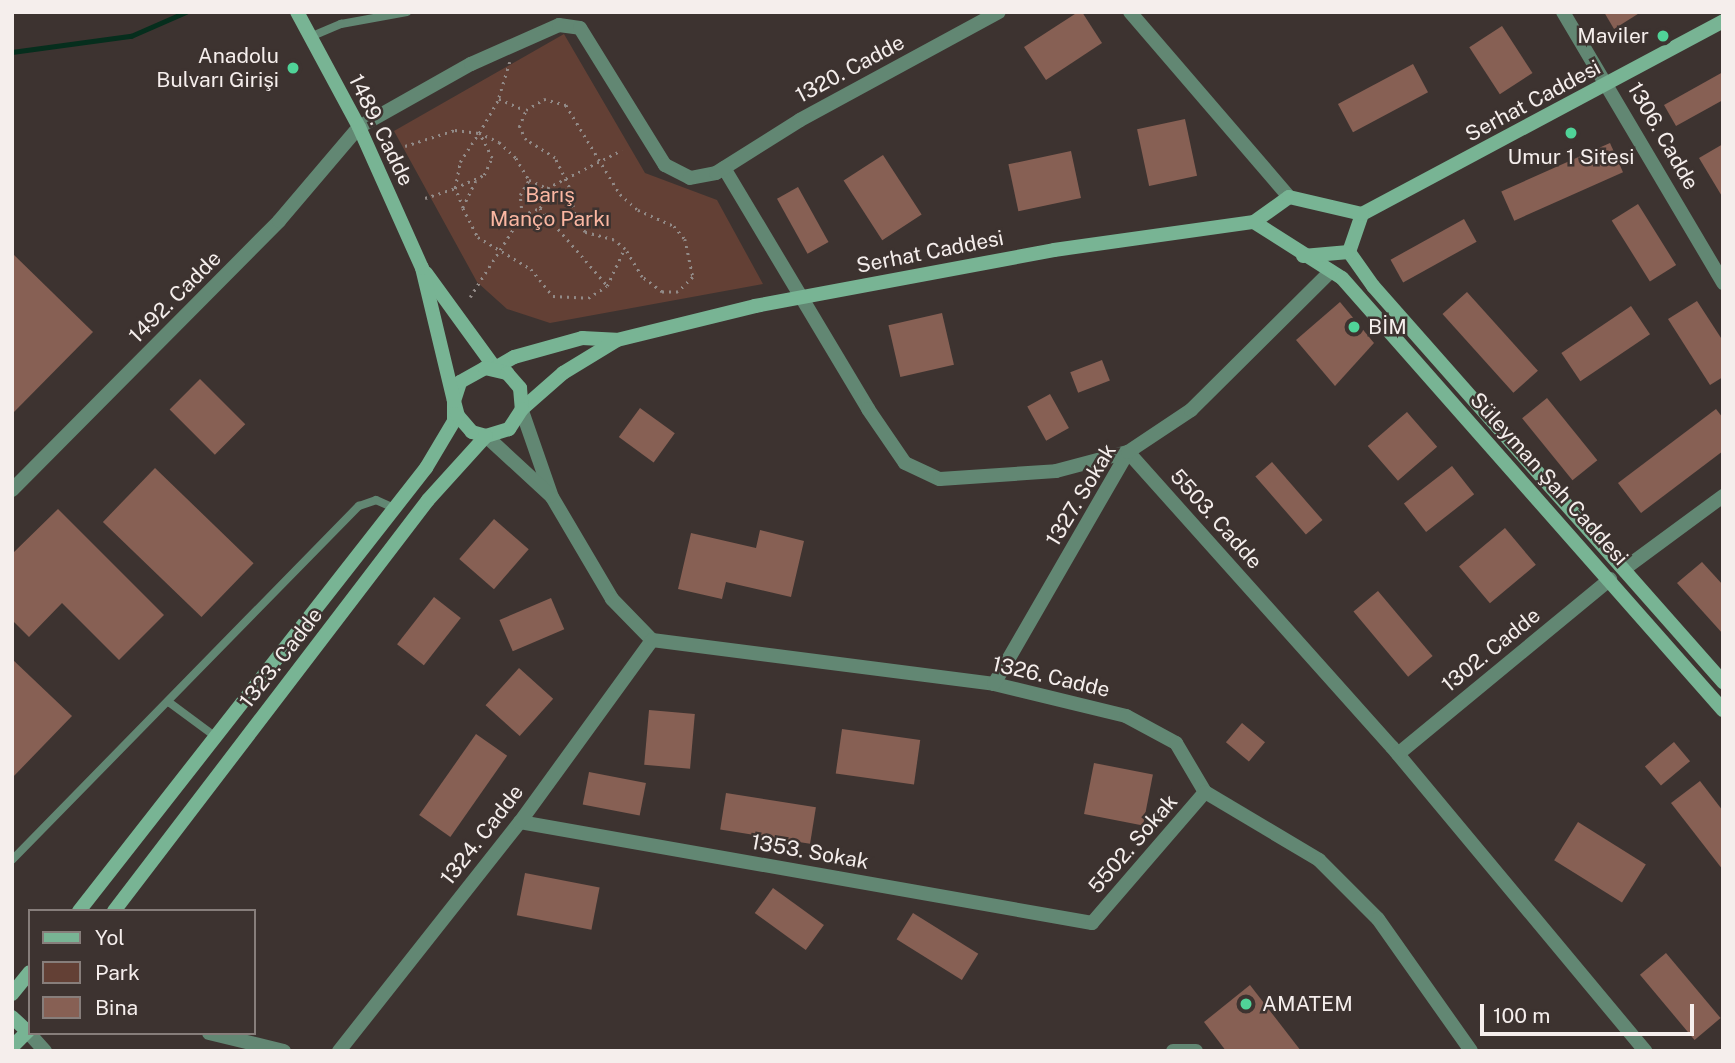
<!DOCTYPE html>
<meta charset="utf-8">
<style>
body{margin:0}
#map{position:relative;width:1735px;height:1063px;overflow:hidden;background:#3d3330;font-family:"Public Sans",sans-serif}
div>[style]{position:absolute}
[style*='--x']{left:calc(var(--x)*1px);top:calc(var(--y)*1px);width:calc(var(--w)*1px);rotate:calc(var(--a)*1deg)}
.green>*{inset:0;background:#634035}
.stream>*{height:4.5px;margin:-2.25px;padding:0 2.25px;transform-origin:2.25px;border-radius:2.25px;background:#062e1d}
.building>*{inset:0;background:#876054;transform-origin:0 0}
.path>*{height:2.5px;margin-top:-1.25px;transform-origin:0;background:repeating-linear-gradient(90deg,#928a87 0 2px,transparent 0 7px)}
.service>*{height:8px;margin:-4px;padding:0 4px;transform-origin:4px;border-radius:4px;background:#628773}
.minor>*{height:14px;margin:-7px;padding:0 7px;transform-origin:7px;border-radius:7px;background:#628773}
.tertiary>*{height:14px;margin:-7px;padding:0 7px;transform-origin:7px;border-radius:7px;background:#628773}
.secondary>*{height:14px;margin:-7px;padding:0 7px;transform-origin:7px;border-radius:7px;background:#78b494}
.dots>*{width:19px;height:19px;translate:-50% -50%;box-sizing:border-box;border:4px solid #3d3330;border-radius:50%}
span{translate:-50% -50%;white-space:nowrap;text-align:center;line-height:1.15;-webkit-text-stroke:5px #3d3330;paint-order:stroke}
.poi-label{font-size:21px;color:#f5eeec}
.right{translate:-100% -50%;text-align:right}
.left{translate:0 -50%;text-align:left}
.street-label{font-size:21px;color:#f5eeec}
.park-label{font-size:21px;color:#fbb7a2}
.frame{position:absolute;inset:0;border:14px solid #f5eeec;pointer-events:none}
.legend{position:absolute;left:28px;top:909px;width:228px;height:126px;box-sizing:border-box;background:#3d3330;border:2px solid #877e7b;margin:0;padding:9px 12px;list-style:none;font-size:21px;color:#f5eeec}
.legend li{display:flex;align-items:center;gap:14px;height:35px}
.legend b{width:35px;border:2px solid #877e7b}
.scale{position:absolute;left:1480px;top:1004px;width:214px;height:32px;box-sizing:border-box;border:4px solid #f5eeec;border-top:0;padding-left:9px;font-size:21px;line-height:24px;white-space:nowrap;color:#f5eeec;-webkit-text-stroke:5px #3d3330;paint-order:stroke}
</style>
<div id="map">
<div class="green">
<div style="clip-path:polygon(564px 34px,645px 173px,717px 200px,763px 284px,550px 323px,507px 309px,477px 282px,394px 131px)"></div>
</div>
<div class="stream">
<div style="--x:12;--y:52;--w:120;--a:-7.7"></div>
<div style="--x:131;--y:36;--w:60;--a:-23.6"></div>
</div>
<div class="building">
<div style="clip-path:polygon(1078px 12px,1082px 12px,1102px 43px,1046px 80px,1024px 47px)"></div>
<div style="clip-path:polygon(1604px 12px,1641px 12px,1614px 29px)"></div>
<div style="left:1502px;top:26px;width:56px;height:39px;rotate:57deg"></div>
<div style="left:1413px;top:64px;width:32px;height:85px;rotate:62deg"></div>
<div style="clip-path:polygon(1723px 72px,1723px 100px,1676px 126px,1664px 105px)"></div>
<div style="left:1185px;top:119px;width:58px;height:49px;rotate:78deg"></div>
<div style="left:1610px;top:143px;width:32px;height:119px;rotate:66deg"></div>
<div style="clip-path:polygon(1723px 144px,1723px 198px,1699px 158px)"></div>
<div style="left:1071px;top:151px;width:48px;height:64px;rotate:78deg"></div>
<div style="left:883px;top:155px;width:71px;height:47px;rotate:57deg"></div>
<div style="left:798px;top:187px;width:63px;height:24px;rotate:61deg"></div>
<div style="left:1638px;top:204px;width:72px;height:31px;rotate:58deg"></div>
<div style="left:1464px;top:219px;width:26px;height:84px;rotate:61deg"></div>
<div style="clip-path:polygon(12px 253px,93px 332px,12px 414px)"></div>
<div style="left:1467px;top:292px;width:106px;height:33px;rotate:48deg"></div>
<div style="clip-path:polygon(1697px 301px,1723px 341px,1723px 377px,1710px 385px,1668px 319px)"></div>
<div style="clip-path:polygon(1340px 302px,1374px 343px,1335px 386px,1296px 340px)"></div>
<div style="left:1631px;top:306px;width:34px;height:84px;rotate:56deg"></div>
<div style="left:942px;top:313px;width:53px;height:55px;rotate:77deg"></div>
<div style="left:1102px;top:360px;width:22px;height:34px;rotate:69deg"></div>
<div style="left:200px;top:379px;width:64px;height:43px;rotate:45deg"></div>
<div style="left:1050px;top:394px;width:39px;height:26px;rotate:61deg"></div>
<div style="left:1547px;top:398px;width:80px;height:32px;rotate:51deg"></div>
<div style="left:640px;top:408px;width:43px;height:36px;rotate:36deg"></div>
<div style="clip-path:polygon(1716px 409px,1723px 418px,1723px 451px,1641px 513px,1618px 483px)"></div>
<div style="left:1407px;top:412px;width:46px;height:52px;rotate:49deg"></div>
<div style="left:1272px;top:462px;width:77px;height:22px;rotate:49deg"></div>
<div style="left:1452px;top:466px;width:36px;height:61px;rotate:52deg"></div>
<div style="left:155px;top:468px;width:137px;height:75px;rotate:44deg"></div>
<div style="clip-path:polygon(58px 509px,164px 615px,119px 660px,62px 603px,29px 637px,12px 620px,12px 554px)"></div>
<div style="left:494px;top:519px;width:46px;height:53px;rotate:41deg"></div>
<div style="left:1505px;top:528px;width:48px;height:60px;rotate:50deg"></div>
<div style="clip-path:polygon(760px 530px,804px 541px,791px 597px,726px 582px,722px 599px,678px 589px,691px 533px,756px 548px)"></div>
<div style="clip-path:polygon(1702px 562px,1723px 585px,1723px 634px,1677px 583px)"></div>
<div style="left:1378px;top:591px;width:85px;height:32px;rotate:50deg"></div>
<div style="left:434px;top:597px;width:34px;height:60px;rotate:38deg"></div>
<div style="left:551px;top:598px;width:34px;height:56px;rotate:67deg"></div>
<div style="clip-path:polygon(12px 659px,72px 716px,12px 778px)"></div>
<div style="left:519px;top:668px;width:46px;height:50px;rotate:42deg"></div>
<div style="left:649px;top:710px;width:46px;height:55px;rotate:5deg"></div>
<div style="left:1242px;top:723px;width:30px;height:25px;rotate:40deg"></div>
<div style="left:842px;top:729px;width:79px;height:45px;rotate:8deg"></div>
<div style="left:476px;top:734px;width:38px;height:99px;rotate:35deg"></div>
<div style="left:1674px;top:742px;width:25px;height:38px;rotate:50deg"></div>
<div style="left:1094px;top:763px;width:60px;height:52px;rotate:11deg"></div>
<div style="left:589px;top:772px;width:58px;height:33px;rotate:11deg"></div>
<div style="clip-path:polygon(1700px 781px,1723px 811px,1723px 870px,1671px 803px)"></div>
<div style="left:726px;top:793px;width:91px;height:37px;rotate:9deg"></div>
<div style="left:1578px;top:822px;width:80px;height:45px;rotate:32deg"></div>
<div style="left:525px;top:873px;width:76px;height:43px;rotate:11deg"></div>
<div style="left:773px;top:888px;width:63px;height:31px;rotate:36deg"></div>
<div style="left:913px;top:913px;width:77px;height:31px;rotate:32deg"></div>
<div style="left:1666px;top:953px;width:85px;height:34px;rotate:50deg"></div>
<div style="clip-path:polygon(1250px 985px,1301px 1051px,1226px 1051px,1204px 1022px)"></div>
</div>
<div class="path">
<div style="--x:510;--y:62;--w:39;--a:107"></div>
<div style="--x:499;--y:99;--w:28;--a:23"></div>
<div style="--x:544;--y:99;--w:23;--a:15"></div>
<div style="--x:566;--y:105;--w:104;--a:58.8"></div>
<div style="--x:620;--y:194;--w:24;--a:42"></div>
<div style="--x:638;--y:210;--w:39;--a:24"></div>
<div style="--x:674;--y:226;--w:17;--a:50"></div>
<div style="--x:685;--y:239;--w:39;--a:78"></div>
<div style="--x:693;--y:277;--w:21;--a:135"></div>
<div style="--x:678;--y:292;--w:16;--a:180"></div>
<div style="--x:662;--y:292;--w:25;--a:-143"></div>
<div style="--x:642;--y:277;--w:33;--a:-121"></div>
<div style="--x:625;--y:249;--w:14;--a:-141"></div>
<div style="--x:614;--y:240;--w:30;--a:-165"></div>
<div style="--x:585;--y:232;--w:14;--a:-129"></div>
<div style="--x:576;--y:221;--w:35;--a:-102"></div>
<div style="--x:569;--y:187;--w:32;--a:-116"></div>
<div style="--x:555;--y:158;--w:34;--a:-148"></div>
<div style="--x:526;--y:140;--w:15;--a:-118"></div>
<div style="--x:519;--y:127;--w:18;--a:-68"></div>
<div style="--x:526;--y:110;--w:21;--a:-31"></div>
<div style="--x:479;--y:133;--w:22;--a:24"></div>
<div style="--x:499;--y:142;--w:23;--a:43"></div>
<div style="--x:516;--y:158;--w:26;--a:59"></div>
<div style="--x:529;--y:180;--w:20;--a:24"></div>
<div style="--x:547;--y:188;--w:84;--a:-26.9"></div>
<div style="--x:405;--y:146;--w:52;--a:-17.7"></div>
<div style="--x:455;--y:130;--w:24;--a:7"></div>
<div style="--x:479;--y:133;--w:39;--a:-60"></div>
<div style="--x:476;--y:181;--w:30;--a:116"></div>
<div style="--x:463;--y:208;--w:22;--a:-112"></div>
<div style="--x:455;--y:188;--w:32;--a:-24"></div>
<div style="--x:484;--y:175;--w:19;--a:-65"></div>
<div style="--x:492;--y:158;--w:25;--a:-117"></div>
<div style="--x:425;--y:198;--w:32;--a:-18"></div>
<div style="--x:455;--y:188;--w:26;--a:-79"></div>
<div style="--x:460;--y:162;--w:35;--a:-57"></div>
<div style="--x:463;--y:208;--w:33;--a:63"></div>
<div style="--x:478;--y:237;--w:62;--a:31.1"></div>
<div style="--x:531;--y:269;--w:35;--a:51"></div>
<div style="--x:553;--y:296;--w:35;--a:3"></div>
<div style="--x:588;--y:298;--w:22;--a:-32"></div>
<div style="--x:607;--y:286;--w:40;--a:-65"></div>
<div style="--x:540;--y:208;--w:102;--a:49"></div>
<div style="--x:522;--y:215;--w:19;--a:-21"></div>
<div style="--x:540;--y:208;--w:23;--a:-67"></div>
<div style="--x:470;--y:297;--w:97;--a:-57.6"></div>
<div style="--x:522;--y:215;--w:20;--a:-96"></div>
<div style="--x:520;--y:195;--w:17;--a:-59"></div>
</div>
<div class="service">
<div style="--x:310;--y:37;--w:34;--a:-23"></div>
<div style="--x:341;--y:24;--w:67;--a:-10.3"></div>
<div style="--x:170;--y:703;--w:57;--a:36.5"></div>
<div style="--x:12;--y:860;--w:496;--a:-45.6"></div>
<div style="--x:359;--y:506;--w:18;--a:-19"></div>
<div style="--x:376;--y:500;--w:22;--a:24"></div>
</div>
<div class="minor">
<div style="--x:724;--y:168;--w:281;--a:59.1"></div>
<div style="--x:868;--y:409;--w:65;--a:55.6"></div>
<div style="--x:905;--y:463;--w:38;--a:25"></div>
<div style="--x:940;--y:479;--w:116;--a:-3.9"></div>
<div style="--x:1056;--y:471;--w:74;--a:-14.8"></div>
<div style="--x:522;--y:411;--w:91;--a:70.8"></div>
<div style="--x:552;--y:497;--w:118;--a:59.5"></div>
<div style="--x:612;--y:599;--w:57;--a:45.7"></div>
<div style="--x:652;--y:640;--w:345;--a:7.3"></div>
<div style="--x:994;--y:684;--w:136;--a:13.6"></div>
<div style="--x:1126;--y:716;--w:57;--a:28.4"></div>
<div style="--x:1176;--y:743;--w:57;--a:59.4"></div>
<div style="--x:1205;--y:792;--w:133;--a:30.8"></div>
<div style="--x:1319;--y:860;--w:83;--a:45"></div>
<div style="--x:1378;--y:919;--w:161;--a:54.8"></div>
<div style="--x:486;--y:436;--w:88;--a:42.7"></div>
<div style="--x:1128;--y:452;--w:396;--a:48.2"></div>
<div style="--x:1392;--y:747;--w:396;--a:50.2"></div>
<div style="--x:994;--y:684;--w:268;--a:-60"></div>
<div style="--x:1128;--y:452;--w:76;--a:-33.7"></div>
<div style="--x:1191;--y:410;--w:197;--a:-44.8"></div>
<div style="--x:520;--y:822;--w:581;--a:10.01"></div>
<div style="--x:1092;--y:923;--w:173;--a:-49.2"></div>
<div style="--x:27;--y:1031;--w:27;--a:48"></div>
<div style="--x:209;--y:1033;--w:77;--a:13.5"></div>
<div style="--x:339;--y:1051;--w:292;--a:-51.7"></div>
<div style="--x:520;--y:822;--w:225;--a:-54"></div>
<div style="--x:1173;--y:1051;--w:23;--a:0"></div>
</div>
<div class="tertiary">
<div style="--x:1130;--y:12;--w:244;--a:49.3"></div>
<div style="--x:1563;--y:12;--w:315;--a:59.4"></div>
<div style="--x:12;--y:490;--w:379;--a:-45.2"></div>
<div style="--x:279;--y:221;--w:123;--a:-49.6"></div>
<div style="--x:359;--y:127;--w:129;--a:-29.4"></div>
<div style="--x:471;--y:64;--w:96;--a:-23.9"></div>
<div style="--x:559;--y:25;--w:21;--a:8"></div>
<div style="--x:580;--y:28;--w:161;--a:58.2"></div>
<div style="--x:665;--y:165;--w:28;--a:27"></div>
<div style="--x:690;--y:178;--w:26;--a:-11"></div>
<div style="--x:716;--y:173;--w:99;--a:-32.2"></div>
<div style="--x:800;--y:120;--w:226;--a:-28.5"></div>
<div style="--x:1624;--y:569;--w:123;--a:-36.4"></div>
<div style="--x:1398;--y:754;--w:275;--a:-39.5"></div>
</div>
<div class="secondary">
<div style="--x:1254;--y:222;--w:104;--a:32.5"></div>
<div style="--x:1342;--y:278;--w:576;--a:48.59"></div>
<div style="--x:1349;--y:252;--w:42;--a:54.8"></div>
<div style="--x:1373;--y:286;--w:529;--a:48.53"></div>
<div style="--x:1349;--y:252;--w:40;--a:-71.1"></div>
<div style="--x:1362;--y:214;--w:409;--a:-28.1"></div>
<div style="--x:1303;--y:256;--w:46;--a:-5"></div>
<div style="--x:426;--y:273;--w:117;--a:54"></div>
<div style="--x:495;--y:368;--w:22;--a:-30"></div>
<div style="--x:514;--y:357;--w:71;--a:-15.6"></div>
<div style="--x:582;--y:338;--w:34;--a:3"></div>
<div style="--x:522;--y:409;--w:55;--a:-41.3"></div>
<div style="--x:563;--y:373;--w:63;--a:-31.4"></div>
<div style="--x:617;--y:340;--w:142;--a:-13.8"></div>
<div style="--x:755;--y:306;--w:304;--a:-10.6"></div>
<div style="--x:1054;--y:250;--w:202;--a:-8"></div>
<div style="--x:1254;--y:222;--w:43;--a:-35.5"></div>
<div style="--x:1289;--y:197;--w:75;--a:13.1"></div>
<div style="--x:79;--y:911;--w:563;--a:-51.93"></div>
<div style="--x:426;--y:468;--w:55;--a:-59.2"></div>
<div style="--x:454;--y:421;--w:20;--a:-90"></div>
<div style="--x:454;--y:401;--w:20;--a:-72"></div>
<div style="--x:460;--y:382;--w:29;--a:-29"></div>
<div style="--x:485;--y:368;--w:23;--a:13"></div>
<div style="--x:507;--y:373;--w:20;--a:49"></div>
<div style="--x:520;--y:388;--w:21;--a:85"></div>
<div style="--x:522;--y:409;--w:24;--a:123"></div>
<div style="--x:509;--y:429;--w:24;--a:163"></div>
<div style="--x:486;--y:436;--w:15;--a:-164"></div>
<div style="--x:472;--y:432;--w:21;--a:-131"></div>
<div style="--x:458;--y:416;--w:16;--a:-105"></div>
<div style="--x:454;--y:401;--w:137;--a:-103.5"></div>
<div style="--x:422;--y:268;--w:154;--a:-114.1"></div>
<div style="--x:359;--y:127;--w:131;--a:-118.3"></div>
<div style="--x:114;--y:911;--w:517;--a:-52.62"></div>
<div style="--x:428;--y:500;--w:86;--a:-47.8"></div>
<div style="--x:12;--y:994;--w:28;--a:-51"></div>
<div style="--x:12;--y:1017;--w:21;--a:43"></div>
<div style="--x:12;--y:1047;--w:25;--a:-45"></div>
</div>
<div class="dots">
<div style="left:1663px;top:36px;background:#50d398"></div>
<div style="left:293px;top:68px;background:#50d398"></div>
<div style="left:1571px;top:133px;background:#50d398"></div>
<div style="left:1354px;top:327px;background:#50d398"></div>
<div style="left:1246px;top:1004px;background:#50d398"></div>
</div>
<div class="poi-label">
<span class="right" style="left:1649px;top:36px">Maviler</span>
<span class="right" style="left:279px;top:68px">Anadolu<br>Bulvarı Girişi</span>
<span style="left:1571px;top:157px">Umur 1 Sitesi</span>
<span class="left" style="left:1368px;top:327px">BİM</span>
<span class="left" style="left:1262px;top:1004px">AMATEM</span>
</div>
<div class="street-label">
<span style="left:850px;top:69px;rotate:-28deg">1320. Cadde</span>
<span style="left:1533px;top:101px;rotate:-28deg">Serhat Caddesi</span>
<span style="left:381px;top:130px;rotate:64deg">1489. Cadde</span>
<span style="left:1663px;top:136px;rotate:60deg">1306. Cadde</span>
<span style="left:930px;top:252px;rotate:-11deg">Serhat Caddesi</span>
<span style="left:175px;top:297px;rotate:-45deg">1492. Cadde</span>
<span style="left:1549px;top:479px;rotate:48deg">Süleyman Şah Caddesi</span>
<span style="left:1081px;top:495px;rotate:-59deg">1327. Sokak</span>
<span style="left:1216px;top:519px;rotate:48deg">5503. Cadde</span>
<span style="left:1491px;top:650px;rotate:-39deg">1302. Cadde</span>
<span style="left:281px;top:658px;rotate:-52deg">1323. Cadde</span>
<span style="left:1051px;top:677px;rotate:13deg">1326. Cadde</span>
<span style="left:482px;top:835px;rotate:-52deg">1324. Cadde</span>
<span style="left:1133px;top:844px;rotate:-49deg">5502. Sokak</span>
<span style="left:810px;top:852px;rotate:10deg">1353. Sokak</span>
</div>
<div class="park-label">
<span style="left:550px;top:207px">Barış<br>Manço Parkı</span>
</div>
<div class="frame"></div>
<ul class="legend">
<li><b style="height:9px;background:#78b494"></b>Yol</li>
<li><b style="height:19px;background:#634035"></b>Park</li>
<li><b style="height:19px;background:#876054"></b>Bina</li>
</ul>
<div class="scale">100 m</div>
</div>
